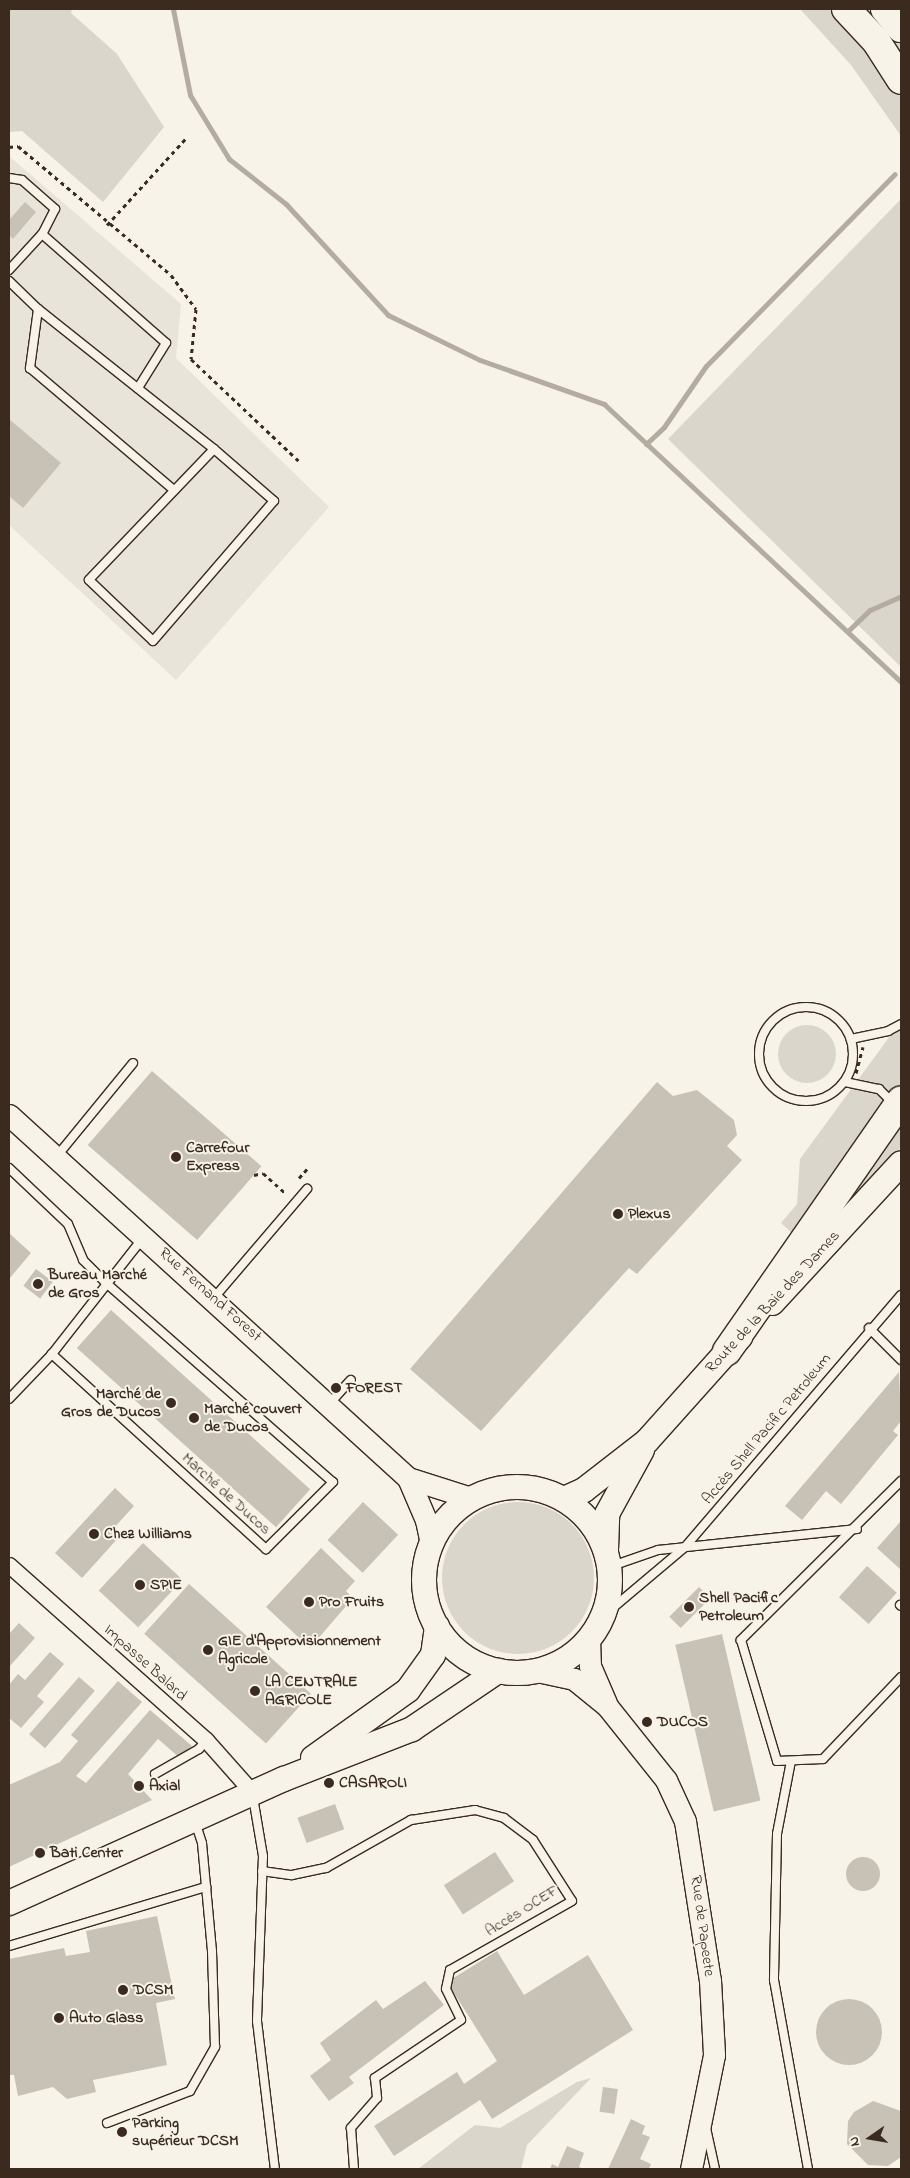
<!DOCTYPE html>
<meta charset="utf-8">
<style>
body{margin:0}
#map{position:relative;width:910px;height:2178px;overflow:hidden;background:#f7f3e8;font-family:"Indie Flower",sans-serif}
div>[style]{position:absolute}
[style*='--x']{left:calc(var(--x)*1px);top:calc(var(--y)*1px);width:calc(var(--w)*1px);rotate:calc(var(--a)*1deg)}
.built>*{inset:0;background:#e9e4d9}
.green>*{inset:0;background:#dbd6cb}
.round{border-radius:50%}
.stream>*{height:5px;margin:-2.5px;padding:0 2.5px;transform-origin:2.5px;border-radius:2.5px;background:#b4aca0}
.building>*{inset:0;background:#c8c1b6;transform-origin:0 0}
.path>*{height:3px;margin-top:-1.5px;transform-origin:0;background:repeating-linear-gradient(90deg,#3b2a1e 0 4px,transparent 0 8px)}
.roads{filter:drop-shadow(1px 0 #3b2a1e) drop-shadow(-1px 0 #3b2a1e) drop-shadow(0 1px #3b2a1e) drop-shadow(0 -1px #3b2a1e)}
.lane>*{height:8px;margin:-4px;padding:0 4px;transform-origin:4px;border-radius:4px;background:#f7f3e8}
.lane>.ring{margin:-4px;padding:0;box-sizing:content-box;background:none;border:8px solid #f7f3e8;border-radius:50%}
.street>*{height:15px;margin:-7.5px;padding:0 7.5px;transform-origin:7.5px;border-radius:7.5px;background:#f7f3e8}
.secondary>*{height:21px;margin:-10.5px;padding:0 10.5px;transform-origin:10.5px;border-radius:10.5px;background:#f7f3e8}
.primary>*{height:24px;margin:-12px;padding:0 12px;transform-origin:12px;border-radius:12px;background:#f7f3e8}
.primary>.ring{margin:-12px;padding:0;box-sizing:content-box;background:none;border:24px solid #f7f3e8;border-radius:50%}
.highway>*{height:28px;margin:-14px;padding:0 14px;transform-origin:14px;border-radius:14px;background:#f7f3e8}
.dots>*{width:14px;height:14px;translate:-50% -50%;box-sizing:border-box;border:2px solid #f7f3e8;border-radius:50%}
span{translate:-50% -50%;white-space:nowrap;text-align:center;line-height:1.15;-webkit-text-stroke:4px #f7f3e8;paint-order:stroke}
.poi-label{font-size:16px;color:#3b2a1e;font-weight:700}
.left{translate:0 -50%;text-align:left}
.right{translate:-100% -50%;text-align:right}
.street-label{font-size:16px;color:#3b2a1e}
.frame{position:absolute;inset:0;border:10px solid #3b2a1e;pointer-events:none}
.north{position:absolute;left:845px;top:2113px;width:50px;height:50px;-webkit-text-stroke:4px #f7f3e8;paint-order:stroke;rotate:257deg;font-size:14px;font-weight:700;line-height:20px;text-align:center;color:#3b2a1e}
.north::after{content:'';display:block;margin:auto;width:18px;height:22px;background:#3b2a1e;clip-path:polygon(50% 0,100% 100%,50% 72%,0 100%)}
</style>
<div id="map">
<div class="built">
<div style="clip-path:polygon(9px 156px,181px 304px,176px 358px,329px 507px,176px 680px,9px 525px)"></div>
</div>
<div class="green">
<div style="clip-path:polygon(9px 9px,72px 9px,71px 13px,117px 54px,164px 127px,103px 202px,22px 131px,9px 132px)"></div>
<div style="clip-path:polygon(800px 9px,901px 9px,901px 136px,851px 65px)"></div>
<div style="clip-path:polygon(901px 199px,901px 667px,668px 439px)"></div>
<div style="clip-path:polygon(901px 1021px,901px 1147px,809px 1249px,781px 1223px,797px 1204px,800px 1159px)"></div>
<div class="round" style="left:778px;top:1025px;width:58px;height:58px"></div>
<div class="round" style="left:442px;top:1502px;width:152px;height:152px"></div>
<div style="clip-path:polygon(591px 2078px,527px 2145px,521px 2169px,418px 2169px,475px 2125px,500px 2128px,577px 2082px)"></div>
</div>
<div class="stream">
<div style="--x:173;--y:9;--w:88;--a:78.8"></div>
<div style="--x:190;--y:95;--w:75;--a:58.6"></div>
<div style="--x:229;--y:159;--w:73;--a:38.3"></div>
<div style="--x:286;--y:204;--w:151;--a:47.4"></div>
<div style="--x:388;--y:315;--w:102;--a:26.1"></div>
<div style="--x:480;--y:360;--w:132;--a:19.5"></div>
<div style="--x:604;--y:404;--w:407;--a:43.1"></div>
<div style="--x:646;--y:444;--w:25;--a:-43"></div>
<div style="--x:664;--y:427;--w:74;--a:-55.5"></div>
<div style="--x:706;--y:366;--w:269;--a:-45.5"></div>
<div style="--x:849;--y:630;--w:29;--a:-44"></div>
<div style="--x:870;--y:610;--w:34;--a:-24"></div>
</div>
<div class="building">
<div style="clip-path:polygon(25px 202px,36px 212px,13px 239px,9px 235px,9px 220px)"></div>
<div style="clip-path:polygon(9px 419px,61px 463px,23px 508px,9px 496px)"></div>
<div style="left:152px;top:1071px;width:145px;height:98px;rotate:41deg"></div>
<div style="clip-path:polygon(657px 1082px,673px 1096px,697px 1090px,734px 1120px,737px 1135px,727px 1146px,742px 1160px,637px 1274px,629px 1268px,481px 1431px,410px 1369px)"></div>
<div style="clip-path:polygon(9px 1233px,31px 1253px,9px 1279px)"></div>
<div style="left:36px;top:1269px;width:21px;height:21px;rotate:37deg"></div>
<div style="left:111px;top:1310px;width:268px;height:51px;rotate:42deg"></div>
<div style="clip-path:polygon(899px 1372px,901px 1421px,893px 1431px,898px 1435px,841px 1504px,826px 1491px,802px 1520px,785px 1506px)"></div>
<div style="clip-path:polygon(115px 1488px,134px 1506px,112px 1530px,119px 1537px,82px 1578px,55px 1553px)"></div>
<div style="left:363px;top:1502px;width:48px;height:52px;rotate:43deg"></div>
<div style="clip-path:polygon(901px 1521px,901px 1570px,877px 1548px)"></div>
<div style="left:143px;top:1543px;width:54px;height:65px;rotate:43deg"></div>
<div style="clip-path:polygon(321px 1548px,355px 1581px,346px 1591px,353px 1598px,310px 1648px,266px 1607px)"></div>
<div style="left:867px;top:1566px;width:40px;height:42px;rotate:42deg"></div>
<div style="left:189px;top:1584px;width:164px;height:67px;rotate:42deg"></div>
<div style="left:699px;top:1587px;width:16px;height:42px;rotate:45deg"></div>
<div style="clip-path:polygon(19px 1623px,35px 1638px,9px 1667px,9px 1634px)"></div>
<div style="left:722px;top:1634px;width:171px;height:48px;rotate:77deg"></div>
<div style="clip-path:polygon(50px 1652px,64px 1664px,37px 1696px,44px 1702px,21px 1728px,9px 1718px,9px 1685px,18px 1674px,25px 1680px)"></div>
<div style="left:79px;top:1677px;width:21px;height:76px;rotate:41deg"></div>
<div style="clip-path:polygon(118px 1681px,142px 1702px,76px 1776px,86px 1783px,150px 1710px,192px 1746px,180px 1758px,158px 1739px,128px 1774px,152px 1800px,9px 1867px,9px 1785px,60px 1762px,78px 1741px,71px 1735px)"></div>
<div style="left:335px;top:1804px;width:27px;height:40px;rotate:70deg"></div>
<div style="left:495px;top:1852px;width:35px;height:61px;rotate:57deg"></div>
<div class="round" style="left:846px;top:1857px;width:34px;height:34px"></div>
<div style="clip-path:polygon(157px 1916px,175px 1999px,156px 2003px,167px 2065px,93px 2080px,96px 2092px,67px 2099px,53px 2087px,18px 2096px,14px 2075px,9px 2075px,9px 1959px,64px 1948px,66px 1956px,90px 1952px,86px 1931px)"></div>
<div style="clip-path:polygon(497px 1951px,524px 1995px,588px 1955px,633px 2030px,492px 2119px,480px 2100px,394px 2156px,374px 2126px,457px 2072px,464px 2084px,497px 2061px,447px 1982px)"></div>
<div style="clip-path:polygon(425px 1981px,444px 2005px,349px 2077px,354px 2083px,329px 2101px,310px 2076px,331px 2060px,320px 2043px,376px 2000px,383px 2009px)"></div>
<div class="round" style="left:816px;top:1999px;width:66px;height:66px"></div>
<div style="left:603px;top:2087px;width:15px;height:25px;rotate:8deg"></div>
<div style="clip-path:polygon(873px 2101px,901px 2111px,901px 2157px,888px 2166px,868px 2165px,847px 2144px,848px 2121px,854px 2112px)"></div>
<div style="clip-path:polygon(631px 2119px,645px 2126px,642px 2134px,650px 2137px,640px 2159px,651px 2164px,649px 2169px,608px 2169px)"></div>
<div style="clip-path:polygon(567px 2146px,584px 2153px,579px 2167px,584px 2169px,550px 2169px,552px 2164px,558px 2167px)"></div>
</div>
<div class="path">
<div style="--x:9;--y:147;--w:9;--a:-6"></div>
<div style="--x:18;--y:146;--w:200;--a:40.1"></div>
<div style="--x:171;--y:275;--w:42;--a:53.7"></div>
<div style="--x:196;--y:309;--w:50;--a:95.7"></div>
<div style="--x:191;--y:359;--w:149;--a:43.4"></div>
<div style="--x:107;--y:225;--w:119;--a:-47.7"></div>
<div style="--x:856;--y:1073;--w:27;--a:-75"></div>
<div style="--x:254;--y:1175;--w:9;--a:-13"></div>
<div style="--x:263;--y:1173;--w:31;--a:42"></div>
<div style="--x:299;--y:1178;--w:15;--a:-48"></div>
</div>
<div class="roads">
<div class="lane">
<div style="--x:9;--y:178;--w:13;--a:9"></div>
<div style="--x:22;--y:180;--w:44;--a:41.3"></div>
<div style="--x:55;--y:209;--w:28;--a:117"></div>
<div style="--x:42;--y:234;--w:49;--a:132.5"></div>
<div style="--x:42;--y:234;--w:165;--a:41.3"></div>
<div style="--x:166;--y:343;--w:53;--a:121.9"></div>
<div style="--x:9;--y:281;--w:40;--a:44"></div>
<div style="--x:38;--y:309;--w:60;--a:97.7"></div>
<div style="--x:30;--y:368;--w:189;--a:40.3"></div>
<div style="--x:38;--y:309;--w:225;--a:38.5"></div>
<div style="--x:214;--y:449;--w:181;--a:133.7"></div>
<div style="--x:89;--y:580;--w:88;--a:43.6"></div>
<div style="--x:153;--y:641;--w:185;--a:-49.2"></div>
<div style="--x:274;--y:501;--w:79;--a:-139.1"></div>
<div class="ring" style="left:759px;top:1007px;width:86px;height:86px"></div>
<div style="--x:851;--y:1039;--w:38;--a:-12"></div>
<div style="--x:888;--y:1031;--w:15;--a:-28"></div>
<div style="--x:845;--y:1082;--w:35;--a:12"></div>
<div style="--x:879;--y:1089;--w:20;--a:45"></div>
<div style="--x:57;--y:1156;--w:120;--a:-50.7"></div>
<div style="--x:9;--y:1168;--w:81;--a:43.5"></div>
<div style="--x:68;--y:1224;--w:39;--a:67"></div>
<div style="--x:83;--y:1260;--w:31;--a:45"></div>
<div style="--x:105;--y:1282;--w:303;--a:41.3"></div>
<div style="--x:333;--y:1482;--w:95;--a:135"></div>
<div style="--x:266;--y:1549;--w:290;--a:-137.7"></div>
<div style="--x:213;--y:1299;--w:145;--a:-49.5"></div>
<div style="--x:869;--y:1328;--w:45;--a:45"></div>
<div style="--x:9;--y:1399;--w:62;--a:-46.3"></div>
<div style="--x:52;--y:1354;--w:147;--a:-51.9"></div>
<div style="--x:330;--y:1403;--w:31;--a:-48"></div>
<div style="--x:901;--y:1481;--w:226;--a:135.2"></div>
<div style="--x:741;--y:1640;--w:126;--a:73.4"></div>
<div style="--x:777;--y:1761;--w:46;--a:-2.5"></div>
<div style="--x:823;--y:1759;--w:113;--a:-46.4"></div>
<div style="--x:609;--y:1567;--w:52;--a:-19.1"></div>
<div style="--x:658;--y:1550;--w:200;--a:-6"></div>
<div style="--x:900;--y:1605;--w:1;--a:45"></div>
<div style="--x:602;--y:1617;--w:109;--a:-40.1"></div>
<div style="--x:685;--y:1547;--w:332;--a:-49.4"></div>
<div style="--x:791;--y:1761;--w:74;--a:100.9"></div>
<div style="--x:777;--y:1834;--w:146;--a:91.2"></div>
<div style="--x:774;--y:1980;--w:192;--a:79.8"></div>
<div style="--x:155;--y:1774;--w:51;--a:-29.6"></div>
<div style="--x:199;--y:1749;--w:11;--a:-52"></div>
<div style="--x:253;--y:1797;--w:60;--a:80.4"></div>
<div style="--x:263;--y:1856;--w:165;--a:92.1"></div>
<div style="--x:257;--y:2021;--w:149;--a:83.1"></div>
<div style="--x:262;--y:1871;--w:30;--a:8"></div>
<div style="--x:292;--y:1875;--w:35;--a:-12"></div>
<div style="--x:326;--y:1868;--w:98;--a:-29.5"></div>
<div style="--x:411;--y:1820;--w:65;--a:-8.9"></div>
<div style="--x:475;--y:1810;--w:30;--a:15"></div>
<div style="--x:504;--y:1818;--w:36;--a:37"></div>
<div style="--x:533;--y:1840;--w:72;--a:57.4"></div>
<div style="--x:572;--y:1901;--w:140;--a:150.5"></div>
<div style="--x:450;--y:1970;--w:19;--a:102"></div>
<div style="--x:446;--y:1989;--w:34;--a:64"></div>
<div style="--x:461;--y:2020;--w:104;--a:146"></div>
<div style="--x:375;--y:2078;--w:20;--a:84"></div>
<div style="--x:377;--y:2098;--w:40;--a:131"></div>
<div style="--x:351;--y:2128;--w:41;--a:85.8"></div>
<div style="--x:9;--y:1946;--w:206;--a:-16.7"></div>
<div style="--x:107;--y:2123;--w:89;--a:-21.1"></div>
<div style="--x:190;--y:2091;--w:51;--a:-60.4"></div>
<div style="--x:215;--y:2047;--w:96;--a:-91.8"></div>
<div style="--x:212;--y:1951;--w:108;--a:-95.3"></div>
<div style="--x:202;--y:1843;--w:22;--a:-108"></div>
<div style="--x:706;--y:2128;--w:42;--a:77.6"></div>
</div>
<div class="street">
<div style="--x:9;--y:1565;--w:264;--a:41.6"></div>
<div style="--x:206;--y:1740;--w:71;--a:48.4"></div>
</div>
<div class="secondary">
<div style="--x:9;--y:1115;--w:539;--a:42.3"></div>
<div style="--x:408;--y:1478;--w:46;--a:66.8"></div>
<div style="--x:426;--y:1520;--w:25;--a:78"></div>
<div style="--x:408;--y:1478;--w:66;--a:17.6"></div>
<div style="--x:589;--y:1639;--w:27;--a:88"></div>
<div style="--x:590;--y:1666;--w:40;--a:66.6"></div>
<div style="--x:537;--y:1671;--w:38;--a:12"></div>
<div style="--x:574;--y:1679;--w:43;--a:39.3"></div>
<div style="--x:607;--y:1706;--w:95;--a:51.4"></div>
<div style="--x:666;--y:1780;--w:45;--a:65.1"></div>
<div style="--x:685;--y:1821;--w:161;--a:81.1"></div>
<div style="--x:710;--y:1980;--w:75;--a:86.9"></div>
<div style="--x:714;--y:2055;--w:116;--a:101.4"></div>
</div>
<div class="primary">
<div style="--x:772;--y:1303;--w:190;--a:-47.3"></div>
<div class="ring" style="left:424px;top:1487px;width:162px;height:162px"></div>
<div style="--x:564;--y:1499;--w:22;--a:-24"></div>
<div style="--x:584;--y:1490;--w:80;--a:-37.9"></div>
<div style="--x:647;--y:1441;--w:140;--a:-48.2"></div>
<div style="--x:606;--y:1550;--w:36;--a:-88"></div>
<div style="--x:607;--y:1514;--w:73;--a:-61.3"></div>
<div style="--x:313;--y:1758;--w:117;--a:-35.6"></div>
<div style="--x:408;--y:1690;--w:43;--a:-54.5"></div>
<div style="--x:433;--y:1655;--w:29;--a:-82"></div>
<div style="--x:9;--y:1903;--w:302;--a:-24.3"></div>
<div style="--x:284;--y:1779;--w:137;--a:-21.3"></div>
<div style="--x:412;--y:1729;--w:104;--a:-34"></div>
</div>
<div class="highway">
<div style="--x:846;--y:9;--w:44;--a:46.8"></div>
<div style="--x:876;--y:41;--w:46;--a:57.3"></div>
<div style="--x:885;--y:9;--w:25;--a:50"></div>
<div style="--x:727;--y:1351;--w:305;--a:-55.2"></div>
</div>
</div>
<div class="dots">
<div style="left:176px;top:1157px;background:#3b2a1e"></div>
<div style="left:618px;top:1214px;background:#3b2a1e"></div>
<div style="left:38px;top:1284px;background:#3b2a1e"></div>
<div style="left:336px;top:1388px;background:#3b2a1e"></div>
<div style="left:171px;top:1403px;background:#3b2a1e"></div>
<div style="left:194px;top:1418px;background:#3b2a1e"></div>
<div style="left:94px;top:1534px;background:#3b2a1e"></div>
<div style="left:140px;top:1585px;background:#3b2a1e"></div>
<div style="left:309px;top:1602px;background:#3b2a1e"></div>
<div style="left:689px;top:1607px;background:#3b2a1e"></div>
<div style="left:208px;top:1650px;background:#3b2a1e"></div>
<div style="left:255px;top:1691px;background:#3b2a1e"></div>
<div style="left:647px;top:1722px;background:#3b2a1e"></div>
<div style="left:329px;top:1783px;background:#3b2a1e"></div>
<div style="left:139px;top:1786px;background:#3b2a1e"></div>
<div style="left:40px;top:1853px;background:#3b2a1e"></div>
<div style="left:123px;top:1990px;background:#3b2a1e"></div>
<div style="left:59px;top:2018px;background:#3b2a1e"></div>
<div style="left:122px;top:2132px;background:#3b2a1e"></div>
</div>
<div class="poi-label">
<span class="left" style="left:186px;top:1157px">Carrefour<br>Express</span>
<span class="left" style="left:628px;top:1214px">Plexus</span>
<span class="left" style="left:48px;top:1284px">Bureau Marché<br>de Gros</span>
<span class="left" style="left:346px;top:1388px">FOREST</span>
<span class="right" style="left:161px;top:1403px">Marché de<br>Gros de Ducos</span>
<span class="left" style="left:204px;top:1418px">Marché couvert<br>de Ducos</span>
<span class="left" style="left:104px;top:1534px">Chez Williams</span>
<span class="left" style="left:150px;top:1585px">SPIE</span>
<span class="left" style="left:699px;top:1607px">Shell Pacific<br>Petroleum</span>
<span class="left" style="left:319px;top:1602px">Pro Fruits</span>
<span class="left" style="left:218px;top:1650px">GIE d'Approvisionnement<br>Agricole</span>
<span class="left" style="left:265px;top:1691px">LA CENTRALE<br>AGRICOLE</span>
<span class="left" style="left:657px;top:1722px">DUCOS</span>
<span class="left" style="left:339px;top:1783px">CASAROLI</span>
<span class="left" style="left:149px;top:1786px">Axial</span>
<span class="left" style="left:50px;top:1853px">Bati Center</span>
<span class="left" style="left:133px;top:1990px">DCSM</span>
<span class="left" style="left:69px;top:2018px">Auto Glass</span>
<span class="left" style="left:132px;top:2132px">Parking<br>supérieur DCSM</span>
</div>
<div class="street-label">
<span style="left:210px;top:1295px;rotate:42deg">Rue Fernand Forest</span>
<span style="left:773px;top:1302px;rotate:-47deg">Route de la Baie des Dames</span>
<span style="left:767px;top:1429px;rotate:-50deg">Accès Shell Pacific Petroleum</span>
<span style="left:226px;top:1494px;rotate:42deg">Marché de Ducos</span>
<span style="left:145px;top:1663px;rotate:42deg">Impasse Balard</span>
<span style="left:522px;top:1911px;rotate:-32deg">Accès OCEF</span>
<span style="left:702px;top:1926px;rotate:82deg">Rue de Papeete</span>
</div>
<div class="frame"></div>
<div class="north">N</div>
</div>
